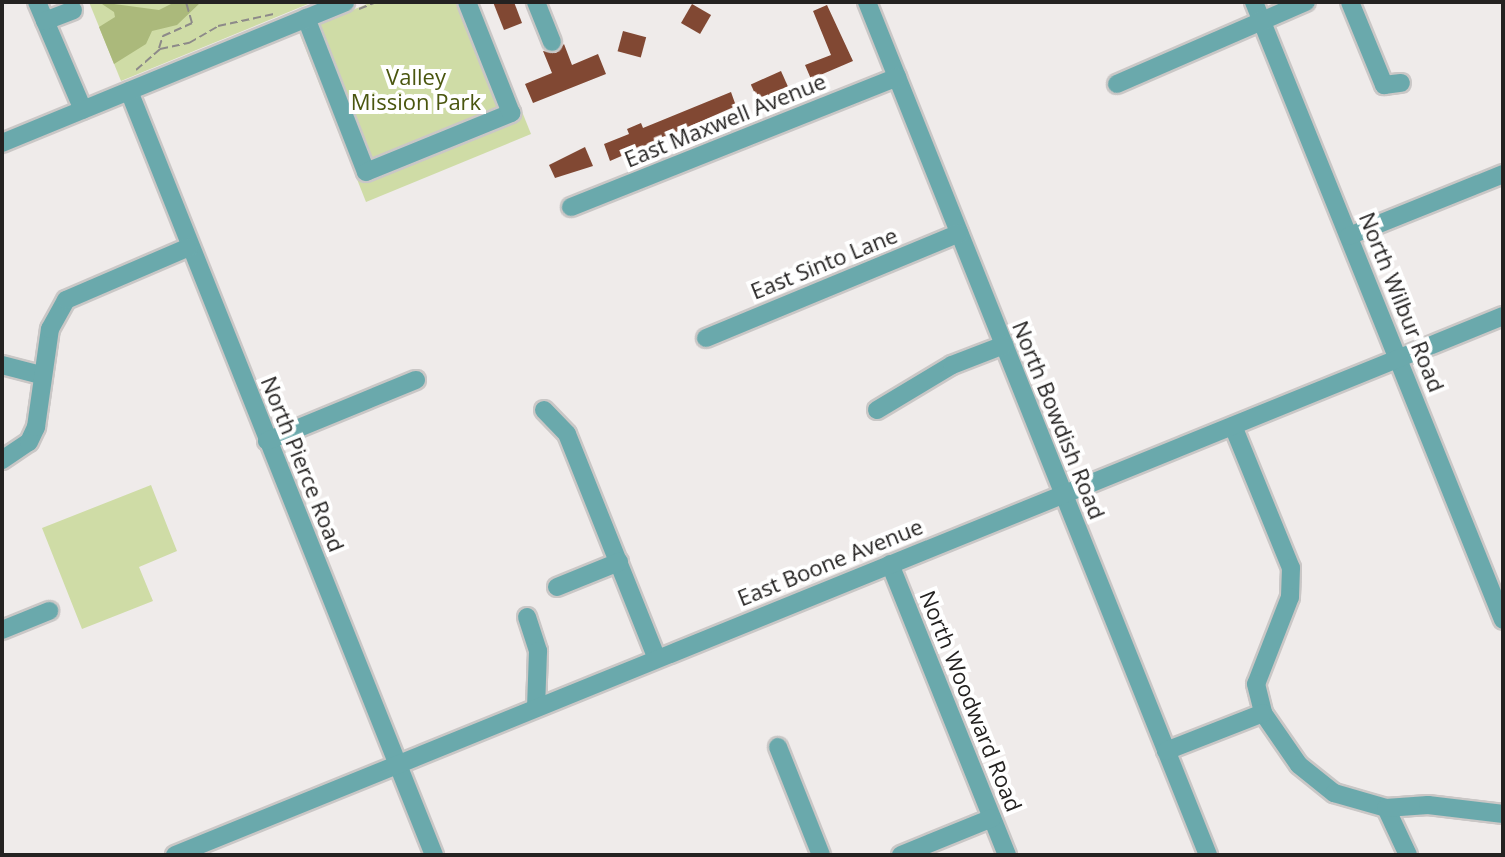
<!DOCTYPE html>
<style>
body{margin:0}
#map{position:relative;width:1505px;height:857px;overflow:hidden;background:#efebea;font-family:"Open Sans",sans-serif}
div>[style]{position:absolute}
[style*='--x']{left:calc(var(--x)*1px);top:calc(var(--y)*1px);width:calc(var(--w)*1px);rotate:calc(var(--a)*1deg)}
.green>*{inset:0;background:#cfdca6}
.forest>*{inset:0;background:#abb97b}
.building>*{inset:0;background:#814833;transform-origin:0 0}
.path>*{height:2px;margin-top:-1px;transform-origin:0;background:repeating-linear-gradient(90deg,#8d8a89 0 8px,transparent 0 12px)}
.roads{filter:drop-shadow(2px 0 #cac7c6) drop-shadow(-2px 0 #cac7c6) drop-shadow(0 2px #cac7c6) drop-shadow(0 -2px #cac7c6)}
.minor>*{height:18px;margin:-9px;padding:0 9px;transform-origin:9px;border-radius:9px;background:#6aa9ac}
span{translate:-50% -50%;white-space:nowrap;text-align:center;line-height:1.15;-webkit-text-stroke:8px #fff;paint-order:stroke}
.park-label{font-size:22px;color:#4a560f}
.street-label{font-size:22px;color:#242221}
.frame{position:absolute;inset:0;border:4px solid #242221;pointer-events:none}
</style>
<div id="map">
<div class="green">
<div style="clip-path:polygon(89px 2px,313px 2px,121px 81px)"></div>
<div style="clip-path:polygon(372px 2px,478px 2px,531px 134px,366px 202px,299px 32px)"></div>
<div style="clip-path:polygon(151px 485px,177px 551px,139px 567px,153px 601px,82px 629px,42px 528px)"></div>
</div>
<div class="forest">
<div style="clip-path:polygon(99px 2px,159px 10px,175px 2px,201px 2px,177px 25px,152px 31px,146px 44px,114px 64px,99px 27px,115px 17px,114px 12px)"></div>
</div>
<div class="building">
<div style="clip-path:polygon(493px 2px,514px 2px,522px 23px,504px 30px)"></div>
<div style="left:692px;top:4px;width:22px;height:22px;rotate:30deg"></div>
<div style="clip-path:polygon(827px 5px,853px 61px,811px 79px,805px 65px,831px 55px,813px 11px)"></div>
<div style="left:623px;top:31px;width:24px;height:21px;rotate:15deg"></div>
<div style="clip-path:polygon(564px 44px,572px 65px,598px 54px,606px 74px,533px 103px,525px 84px,552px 73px,543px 51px,556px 53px)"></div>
<div style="left:781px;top:71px;width:17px;height:33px;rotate:66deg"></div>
<div style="clip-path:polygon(731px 92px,736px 106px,610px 161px,604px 144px,629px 134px,627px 129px,641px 123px,643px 128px)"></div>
<div style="clip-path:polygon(585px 147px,593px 166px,555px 178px,549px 165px)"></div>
</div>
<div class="path">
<div style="--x:359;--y:9;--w:18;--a:-22"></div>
<div style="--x:159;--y:48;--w:13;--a:-72"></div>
<div style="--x:163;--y:36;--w:32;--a:-24"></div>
<div style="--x:192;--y:23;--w:22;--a:-106"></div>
<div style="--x:136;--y:70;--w:32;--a:-41"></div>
<div style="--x:160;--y:49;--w:30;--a:-12"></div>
<div style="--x:189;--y:43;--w:34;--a:-30"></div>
<div style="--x:218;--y:26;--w:57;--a:-12.1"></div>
</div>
<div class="roads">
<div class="minor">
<div style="--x:37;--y:2;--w:117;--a:66.9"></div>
<div style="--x:536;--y:2;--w:43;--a:68.2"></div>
<div style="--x:867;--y:2;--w:919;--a:68.21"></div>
<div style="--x:1254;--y:2;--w:666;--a:68.05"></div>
<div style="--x:1350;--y:2;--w:90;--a:67.7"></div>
<div style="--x:1384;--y:85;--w:17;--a:-7"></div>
<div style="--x:306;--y:18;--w:165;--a:68.7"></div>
<div style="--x:366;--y:172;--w:157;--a:-22.1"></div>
<div style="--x:511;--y:113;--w:119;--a:-111.6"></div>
<div style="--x:45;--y:21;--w:30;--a:-21"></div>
<div style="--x:1117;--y:84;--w:206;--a:-23.5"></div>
<div style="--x:129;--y:91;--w:823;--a:68.24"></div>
<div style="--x:2;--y:143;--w:371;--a:-22.3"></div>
<div style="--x:571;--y:207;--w:351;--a:-21.7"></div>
<div style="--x:1349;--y:236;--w:166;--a:-21.9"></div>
<div style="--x:706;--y:338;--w:274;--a:-22.5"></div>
<div style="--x:2;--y:365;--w:40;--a:14.4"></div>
<div style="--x:544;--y:410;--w:33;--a:46"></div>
<div style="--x:567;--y:434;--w:240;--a:68.2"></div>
<div style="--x:877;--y:410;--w:87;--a:-31"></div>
<div style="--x:952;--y:365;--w:56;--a:-21"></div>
<div style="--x:1233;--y:426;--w:153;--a:67.8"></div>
<div style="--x:1291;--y:568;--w:29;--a:92"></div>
<div style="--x:1290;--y:597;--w:93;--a:111.3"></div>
<div style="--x:1256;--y:684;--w:30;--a:76"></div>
<div style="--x:1263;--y:713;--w:63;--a:55.3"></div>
<div style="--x:1299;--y:765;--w:45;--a:38.7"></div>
<div style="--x:1334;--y:793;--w:54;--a:16.1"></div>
<div style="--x:1386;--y:808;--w:52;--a:64.9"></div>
<div style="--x:267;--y:441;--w:161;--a:-22.3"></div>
<div style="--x:2;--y:460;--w:32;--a:-34"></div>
<div style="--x:29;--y:442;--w:17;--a:-65"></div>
<div style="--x:36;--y:427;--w:99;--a:-81.9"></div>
<div style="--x:50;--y:329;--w:33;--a:-61"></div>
<div style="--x:66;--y:300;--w:134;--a:-23.3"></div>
<div style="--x:890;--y:564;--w:314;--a:68.1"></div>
<div style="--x:557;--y:587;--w:67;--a:-22"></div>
<div style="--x:527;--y:617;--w:36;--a:72"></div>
<div style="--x:538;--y:651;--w:56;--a:92"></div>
<div style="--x:2;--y:630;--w:51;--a:-22"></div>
<div style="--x:778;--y:747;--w:116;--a:68.3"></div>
<div style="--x:1166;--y:751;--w:104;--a:-21.4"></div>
<div style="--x:1386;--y:808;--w:42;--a:-4.1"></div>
<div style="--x:1428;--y:805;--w:76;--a:6.8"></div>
<div style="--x:175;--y:855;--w:1433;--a:-22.09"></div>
<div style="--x:901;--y:855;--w:98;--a:-22.1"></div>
</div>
</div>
<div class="park-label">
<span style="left:416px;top:89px">Valley<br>Mission Park</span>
</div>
<div class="street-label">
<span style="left:725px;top:120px;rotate:-22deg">East Maxwell Avenue</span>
<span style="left:824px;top:263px;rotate:-22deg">East Sinto Lane</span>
<span style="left:1402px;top:302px;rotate:68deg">North Wilbur Road</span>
<span style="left:1059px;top:420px;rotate:68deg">North Bowdish Road</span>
<span style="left:303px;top:464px;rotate:68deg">North Pierce Road</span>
<span style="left:830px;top:562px;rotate:-22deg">East Boone Avenue</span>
<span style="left:971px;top:701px;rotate:68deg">North Woodward Road</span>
</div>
<div class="frame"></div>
</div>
